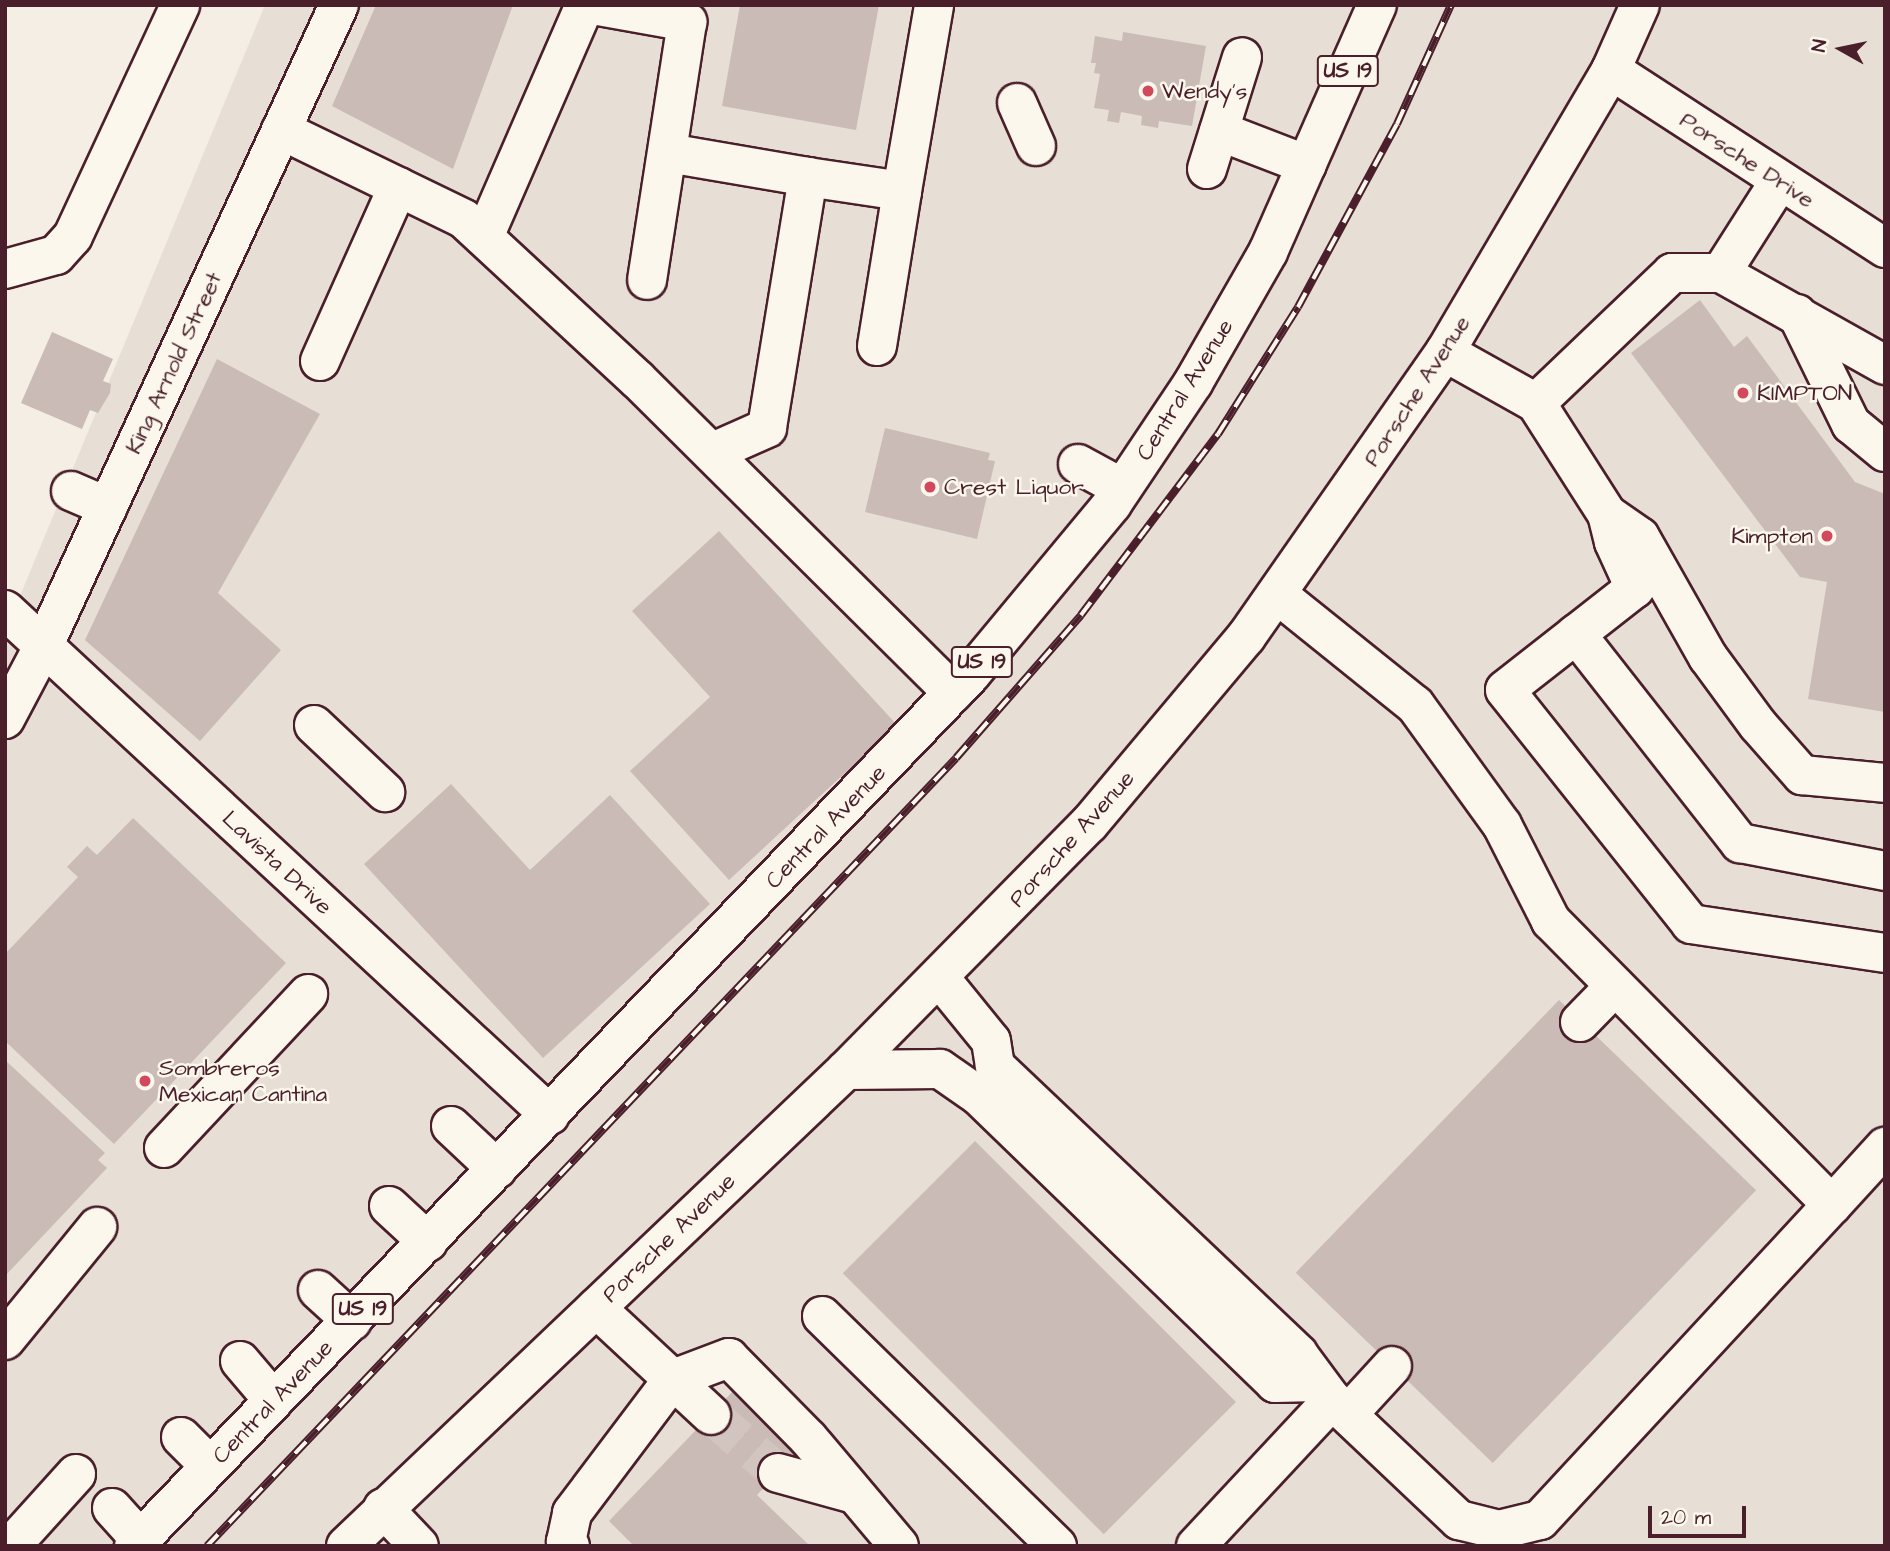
<!DOCTYPE html>
<style>
body{margin:0}
#map{position:relative;width:1890px;height:1551px;overflow:hidden;background:#f4eee4;font-family:"Architects Daughter",sans-serif}
div>[style]{position:absolute}
[style*='--x']{left:calc(var(--x)*1px);top:calc(var(--y)*1px);width:calc(var(--w)*1px);rotate:calc(var(--a)*1deg)}
.built>*{inset:0;background:#e7dfd6}
.building>*{inset:0;background:#cabbb6;transform-origin:0 0}
.minor-tunnel>*{height:38px;margin-top:-19px;transform-origin:0;background:repeating-linear-gradient(90deg,#d2c5bf 0 38px,transparent 0 57px)}
.roads{filter:drop-shadow(2px 0 #4a1f2b) drop-shadow(-2px 0 #4a1f2b) drop-shadow(0 2px #4a1f2b) drop-shadow(0 -2px #4a1f2b)}
.minor>*{height:38px;margin:-19px;padding:0 19px;transform-origin:19px;border-radius:19px;background:#fbf7ec}
.major>*{height:38px;margin:-19px;padding:0 19px;transform-origin:19px;border-radius:19px;background:#fbf7ec}
.rail>*{height:8px;margin-top:-4px;transform-origin:0;background:repeating-linear-gradient(90deg,#fbf7ec 0 16px,#4a1f2b 0 32px);box-sizing:border-box;border-block:2px solid #4a1f2b}
.dots>*{width:19px;height:19px;translate:-50% -50%;box-sizing:border-box;border:4px solid #fbf7ec;border-radius:50%}
span{translate:-50% -50%;white-space:nowrap;text-align:center;line-height:1.15;-webkit-text-stroke:5px #fbf7ec;paint-order:stroke}
.shield-label span{padding:2px 5px;background:#fbf7ec;border:2px solid;border-radius:5px;-webkit-text-stroke-width:0}
.shield-label{font-size:21px;color:#4a1f2b;font-weight:700}
.poi-label{font-size:23px;color:#4a1f2b}
.left{translate:0 -50%;text-align:left}
.right{translate:-100% -50%;text-align:right}
.street-label{font-size:23px;color:#4a1f2b}
.frame{position:absolute;inset:0;border:7px solid #4a1f2b;pointer-events:none}
.north{position:absolute;left:1806px;top:14px;width:70px;height:70px;-webkit-text-stroke:5px #fbf7ec;paint-order:stroke;rotate:279deg;font-size:19px;font-weight:700;line-height:28px;text-align:center;color:#4a1f2b}
.north::after{content:'';display:block;margin:auto;width:24px;height:32px;background:#4a1f2b;clip-path:polygon(50% 0,100% 100%,50% 72%,0 100%)}
.scale{position:absolute;left:1648px;top:1506px;width:98px;height:32px;box-sizing:border-box;border:4px solid #4a1f2b;border-top:0;padding-left:9px;font-size:21px;line-height:24px;white-space:nowrap;color:#4a1f2b;-webkit-text-stroke:5px #fbf7ec;paint-order:stroke}
</style>
<div id="map">
<div class="built">
<div style="clip-path:polygon(265px 5px,1885px 5px,1885px 1546px,5px 1546px,5px 632px)"></div>
</div>
<div class="building">
<div style="clip-path:polygon(376px 5px,513px 5px,453px 169px,332px 106px)"></div>
<div style="clip-path:polygon(740px 5px,879px 5px,856px 130px,722px 106px)"></div>
<div style="clip-path:polygon(1123px 32px,1206px 46px,1192px 126px,1159px 121px,1158px 128px,1141px 125px,1142px 116px,1121px 112px,1119px 123px,1107px 121px,1109px 110px,1094px 108px,1100px 74px,1094px 73px,1096px 63px,1091px 63px,1095px 36px,1122px 41px)"></div>
<div style="clip-path:polygon(1700px 300px,1734px 347px,1747px 336px,1855px 482px,1885px 494px,1885px 712px,1808px 699px,1827px 582px,1800px 577px,1631px 353px)"></div>
<div style="clip-path:polygon(52px 332px,113px 359px,103px 381px,111px 384px,110px 393px,98px 413px,90px 410px,82px 429px,21px 403px)"></div>
<div style="clip-path:polygon(217px 359px,320px 414px,218px 593px,281px 650px,200px 741px,85px 640px)"></div>
<div style="clip-path:polygon(885px 428px,990px 453px,988px 460px,995px 461px,977px 539px,865px 512px)"></div>
<div style="clip-path:polygon(719px 531px,897px 725px,729px 880px,630px 771px,710px 697px,632px 611px)"></div>
<div style="clip-path:polygon(451px 784px,530px 870px,610px 795px,710px 904px,543px 1058px,364px 864px)"></div>
<div style="clip-path:polygon(133px 818px,286px 963px,114px 1144px,5px 1041px,5px 954px,78px 877px,67px 867px,87px 846px,97px 855px)"></div>
<div style="left:1559px;top:1000px;width:274px;height:379px;rotate:44deg"></div>
<div style="clip-path:polygon(5px 1060px,105px 1153px,98px 1160px,107px 1168px,5px 1276px)"></div>
<div style="left:975px;top:1141px;width:369px;height:187px;rotate:45deg"></div>
<div style="clip-path:polygon(736px 1388px,800px 1450px,757px 1495px,810px 1546px,634px 1546px,609px 1521px)"></div>
</div>
<div class="minor-tunnel">
<div style="--x:711;--y:1415;--w:89;--a:40.9"></div>
</div>
<div class="roads">
<div class="minor">
<div style="--x:592;--y:5;--w:97;--a:10.1"></div>
<div style="--x:687;--y:22;--w:261;--a:98.8"></div>
<div style="--x:1611;--y:70;--w:327;--a:33"></div>
<div style="--x:1017;--y:103;--w:47;--a:66.2"></div>
<div style="--x:281;--y:130;--w:203;--a:25.9"></div>
<div style="--x:464;--y:219;--w:237;--a:42.8"></div>
<div style="--x:638;--y:380;--w:444;--a:44.8"></div>
<div style="--x:1219;--y:131;--w:94;--a:21.1"></div>
<div style="--x:668;--y:153;--w:142;--a:9.7"></div>
<div style="--x:808;--y:177;--w:254;--a:99.3"></div>
<div style="--x:767;--y:428;--w:59;--a:156"></div>
<div style="--x:1207;--y:169;--w:117;--a:-72.6"></div>
<div style="--x:808;--y:177;--w:95;--a:8.5"></div>
<div style="--x:902;--y:191;--w:189;--a:-80.2"></div>
<div style="--x:484;--y:237;--w:253;--a:-66.5"></div>
<div style="--x:5;--y:269;--w:53;--a:-15.4"></div>
<div style="--x:56;--y:255;--w:25;--a:-48"></div>
<div style="--x:73;--y:236;--w:255;--a:-65.1"></div>
<div style="--x:1721;--y:273;--w:108;--a:-57.5"></div>
<div style="--x:1797;--y:314;--w:123;--a:63.9"></div>
<div style="--x:1851;--y:424;--w:44;--a:39.5"></div>
<div style="--x:877;--y:346;--w:157;--a:-80.8"></div>
<div style="--x:1445;--y:352;--w:104;--a:29.3"></div>
<div style="--x:1536;--y:403;--w:132;--a:57.4"></div>
<div style="--x:1607;--y:514;--w:40;--a:34.9"></div>
<div style="--x:1640;--y:537;--w:138;--a:60.5"></div>
<div style="--x:1708;--y:657;--w:84;--a:53.7"></div>
<div style="--x:1758;--y:725;--w:67;--a:48.7"></div>
<div style="--x:1802;--y:775;--w:83;--a:5.5"></div>
<div style="--x:320;--y:361;--w:191;--a:-65.9"></div>
<div style="--x:1536;--y:403;--w:188;--a:-43.7"></div>
<div style="--x:1672;--y:273;--w:49;--a:0"></div>
<div style="--x:1721;--y:273;--w:188;--a:29.3"></div>
<div style="--x:1078;--y:464;--w:50;--a:28.6"></div>
<div style="--x:71;--y:491;--w:40;--a:23.4"></div>
<div style="--x:1607;--y:514;--w:29;--a:76"></div>
<div style="--x:1614;--y:542;--w:51;--a:65.5"></div>
<div style="--x:1635;--y:588;--w:165;--a:141.9"></div>
<div style="--x:1505;--y:690;--w:299;--a:51.5"></div>
<div style="--x:1691;--y:924;--w:196;--a:8.5"></div>
<div style="--x:5;--y:610;--w:743;--a:42.82"></div>
<div style="--x:1576;--y:634;--w:266;--a:51.9"></div>
<div style="--x:1740;--y:843;--w:148;--a:10.9"></div>
<div style="--x:5;--y:719;--w:81;--a:-62.2"></div>
<div style="--x:43;--y:647;--w:707;--a:-65.25"></div>
<div style="--x:314;--y:725;--w:98;--a:43.3"></div>
<div style="--x:939;--y:977;--w:82;--a:50.9"></div>
<div style="--x:991;--y:1041;--w:25;--a:81"></div>
<div style="--x:995;--y:1066;--w:418;--a:43.5"></div>
<div style="--x:1298;--y:1354;--w:57;--a:53.5"></div>
<div style="--x:1332;--y:1400;--w:175;--a:43.4"></div>
<div style="--x:1459;--y:1520;--w:41;--a:14"></div>
<div style="--x:1499;--y:1530;--w:42;--a:-13.7"></div>
<div style="--x:1540;--y:1520;--w:430;--a:-47.2"></div>
<div style="--x:1832;--y:1205;--w:400;--a:-134.7"></div>
<div style="--x:1551;--y:921;--w:108;--a:-117"></div>
<div style="--x:1502;--y:825;--w:148;--a:-125.9"></div>
<div style="--x:1415;--y:705;--w:177;--a:-141.2"></div>
<div style="--x:1580;--y:1022;--w:50;--a:-45.8"></div>
<div style="--x:846;--y:1070;--w:94;--a:-0.6"></div>
<div style="--x:940;--y:1069;--w:47;--a:34.7"></div>
<div style="--x:979;--y:1096;--w:412;--a:44.1"></div>
<div style="--x:1275;--y:1383;--w:42;--a:-1.4"></div>
<div style="--x:451;--y:1126;--w:63;--a:43.1"></div>
<div style="--x:164;--y:1148;--w:211;--a:-46.9"></div>
<div style="--x:1832;--y:1205;--w:79;--a:-47.6"></div>
<div style="--x:389;--y:1206;--w:53;--a:42.7"></div>
<div style="--x:318;--y:1290;--w:46;--a:42.4"></div>
<div style="--x:596;--y:1308;--w:157;--a:42.9"></div>
<div style="--x:822;--y:1316;--w:329;--a:44.4"></div>
<div style="--x:5;--y:1340;--w:146;--a:-50.8"></div>
<div style="--x:240;--y:1361;--w:52;--a:49.6"></div>
<div style="--x:1348;--y:1414;--w:65;--a:-47.5"></div>
<div style="--x:181;--y:1437;--w:41;--a:45"></div>
<div style="--x:778;--y:1473;--w:76;--a:15.3"></div>
<div style="--x:112;--y:1508;--w:42;--a:47.9"></div>
<div style="--x:383;--y:1508;--w:52;--a:46.5"></div>
<div style="--x:11;--y:1546;--w:97;--a:-47.9"></div>
<div style="--x:346;--y:1546;--w:690;--a:-43.59"></div>
<div style="--x:846;--y:1070;--w:346;--a:-45.4"></div>
<div style="--x:1089;--y:824;--w:244;--a:-50"></div>
<div style="--x:1246;--y:637;--w:348;--a:-55.1"></div>
<div style="--x:1445;--y:352;--w:327;--a:-59.5"></div>
<div style="--x:1611;--y:70;--w:71;--a:-66"></div>
<div style="--x:570;--y:1546;--w:6;--a:-135"></div>
<div style="--x:566;--y:1542;--w:30;--a:-78"></div>
<div style="--x:572;--y:1513;--w:168;--a:-53"></div>
<div style="--x:673;--y:1379;--w:60;--a:-20.6"></div>
<div style="--x:729;--y:1358;--w:112;--a:45.4"></div>
<div style="--x:808;--y:1438;--w:141;--a:49.9"></div>
<div style="--x:1196;--y:1546;--w:200;--a:-47"></div>
</div>
<div class="major">
<div style="--x:134;--y:1546;--w:1209;--a:-46.17"></div>
<div style="--x:971;--y:674;--w:221;--a:-50.3"></div>
<div style="--x:1112;--y:504;--w:146;--a:-56.2"></div>
<div style="--x:1193;--y:383;--w:151;--a:-60.2"></div>
<div style="--x:1268;--y:252;--w:270;--a:-66.2"></div>
</div>
</div>
<div class="rail">
<div style="--x:207;--y:1546;--w:1087;--a:-46.45"></div>
<div style="--x:956;--y:758;--w:190;--a:-48.8"></div>
<div style="--x:1081;--y:615;--w:227;--a:-52.9"></div>
<div style="--x:1218;--y:434;--w:150;--a:-57.8"></div>
<div style="--x:1298;--y:307;--w:208;--a:-61.6"></div>
<div style="--x:1397;--y:124;--w:131;--a:-65.6"></div>
</div>
<div class="dots">
<div style="left:1148px;top:91px;background:#d1495b"></div>
<div style="left:1743px;top:393px;background:#d1495b"></div>
<div style="left:930px;top:487px;background:#d1495b"></div>
<div style="left:1827px;top:536px;background:#d1495b"></div>
<div style="left:145px;top:1081px;background:#d1495b"></div>
</div>
<div class="shield-label">
<span style="left:1348px;top:71px">US 19</span>
<span style="left:982px;top:662px">US 19</span>
<span style="left:363px;top:1309px">US 19</span>
</div>
<div class="poi-label">
<span class="left" style="left:1162px;top:91px">Wendy's</span>
<span class="left" style="left:1757px;top:393px">KIMPTON</span>
<span class="left" style="left:944px;top:487px">Crest Liquor</span>
<span class="right" style="left:1813px;top:536px">Kimpton</span>
<span class="left" style="left:159px;top:1081px">Sombreros<br>Mexican Cantina</span>
</div>
<div class="street-label">
<span style="left:1747px;top:160px;rotate:33deg">Porsche Drive</span>
<span style="left:174px;top:363px;rotate:-65deg">King Arnold Street</span>
<span style="left:1185px;top:390px;rotate:-58deg">Central Avenue</span>
<span style="left:1417px;top:391px;rotate:-57deg">Porsche Avenue</span>
<span style="left:826px;top:827px;rotate:-46deg">Central Avenue</span>
<span style="left:1072px;top:839px;rotate:-48deg">Porsche Avenue</span>
<span style="left:277px;top:863px;rotate:43deg">Lavista Drive</span>
<span style="left:669px;top:1238px;rotate:-44deg">Porsche Avenue</span>
<span style="left:273px;top:1402px;rotate:-46deg">Central Avenue</span>
</div>
<div class="frame"></div>
<div class="north">N</div>
<div class="scale">20 m</div>
</div>
